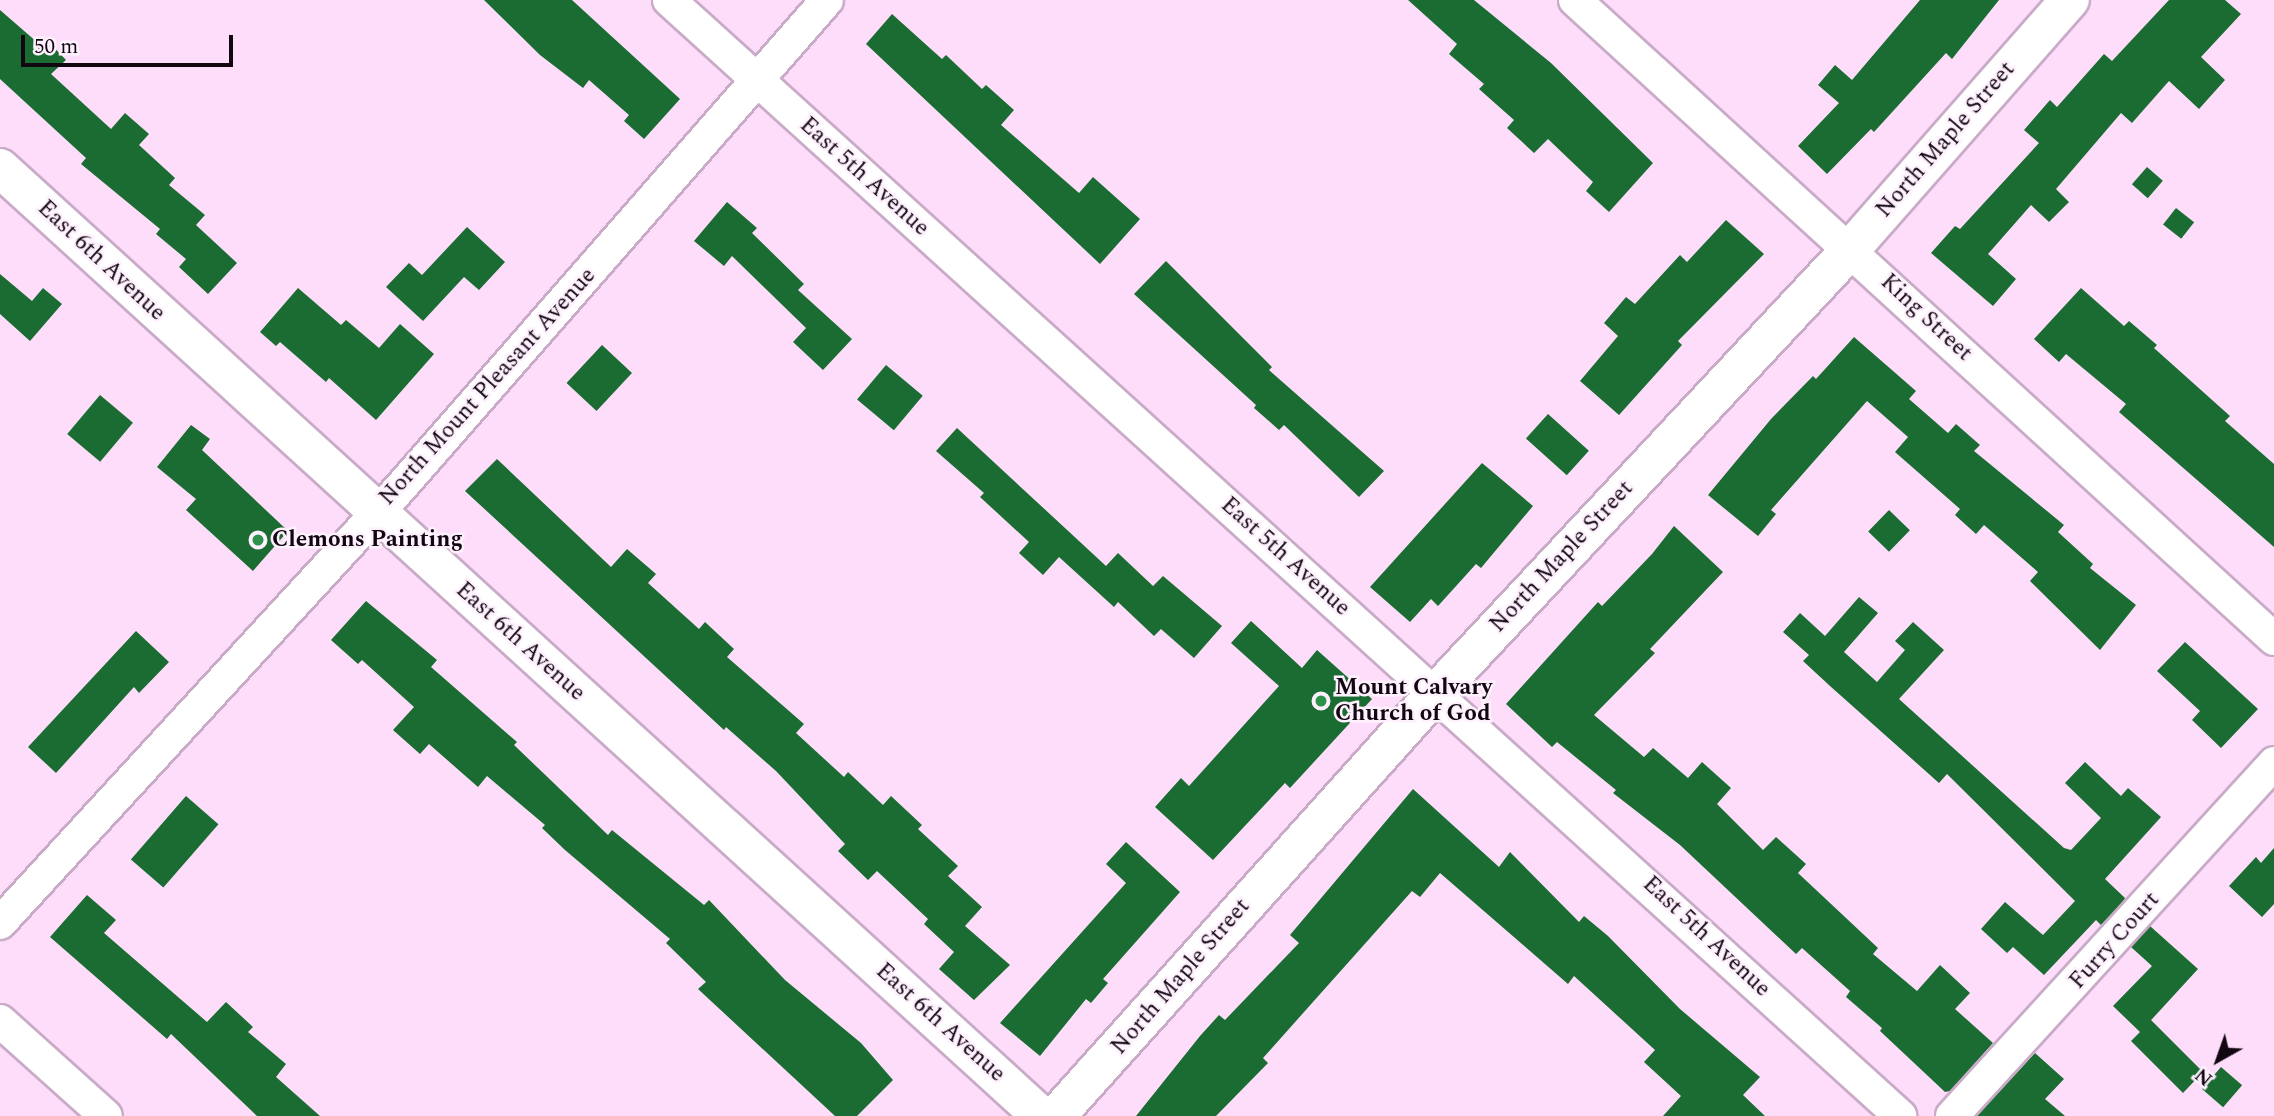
<!DOCTYPE html>
<style>
body{margin:0}
#map{position:relative;width:2274px;height:1116px;overflow:hidden;background:#fdddfa;font-family:Spectral,serif}
div>[style]{position:absolute}
[style*='--x']{left:calc(var(--x)*1px);top:calc(var(--y)*1px);width:calc(var(--w)*1px);rotate:calc(var(--a)*1deg)}
.building>*{inset:0;background:#1a6c32;transform-origin:0 0}
.roads{filter:drop-shadow(2px 0 #c9abc7) drop-shadow(-2px 0 #c9abc7) drop-shadow(0 2px #c9abc7) drop-shadow(0 -2px #c9abc7)}
.street>*{height:32px;margin:-16px;padding:0 16px;transform-origin:16px;border-radius:16px;background:#fff}
.secondary>*{height:38px;margin:-19px;padding:0 19px;transform-origin:19px;border-radius:19px;background:#fff}
.dots>*{width:19px;height:19px;translate:-50% -50%;box-sizing:border-box;border:4px solid #fef1fd;border-radius:50%}
span{translate:-50% -50%;white-space:nowrap;text-align:center;line-height:1.15;-webkit-text-stroke:5px #fef1fd;paint-order:stroke}
.street-label{font-size:23px;color:#110711}
.poi-label{font-size:23px;color:#110711;font-weight:700}
.left{translate:0 -50%;text-align:left}
.north{position:absolute;left:2183px;top:1025px;width:70px;height:70px;-webkit-text-stroke:5px #fef1fd;paint-order:stroke;rotate:220deg;font-size:19px;font-weight:700;line-height:28px;text-align:center;color:#110711}
.north::after{content:'';display:block;margin:auto;width:24px;height:32px;background:#110711;clip-path:polygon(50% 0,100% 100%,50% 72%,0 100%)}
.scale{position:absolute;left:21px;top:35px;width:212px;height:32px;box-sizing:border-box;border:4px solid #110711;border-top:0;padding-left:9px;font-size:21px;line-height:24px;white-space:nowrap;color:#110711;-webkit-text-stroke:5px #fef1fd;paint-order:stroke}
</style>
<div id="map">
<div class="building">
<div style="clip-path:polygon(484px 0,572px 0,680px 99px,644px 139px,624px 121px,629px 115px,589px 80px,583px 88px,540px 55px)"></div>
<div style="clip-path:polygon(1408px 0,1474px 0,1551px 63px,1653px 163px,1609px 212px,1586px 191px,1593px 182px,1548px 139px,1534px 153px,1507px 128px,1514px 120px,1479px 89px,1484px 84px,1449px 54px,1457px 44px)"></div>
<div style="clip-path:polygon(1920px 0,1999px 0,1952px 59px,1946px 53px,1874px 132px,1871px 129px,1827px 174px,1798px 146px,1839px 103px,1818px 85px,1835px 65px,1852px 80px)"></div>
<div style="clip-path:polygon(2169px 0,2225px 0,2241px 14px,2201px 57px,2225px 80px,2199px 109px,2169px 81px,2132px 123px,2121px 113px,2056px 189px,2069px 202px,2049px 222px,2031px 205px,1988px 254px,2016px 279px,1993px 306px,1931px 253px,1955px 226px,1960px 229px,2039px 143px,2024px 130px,2050px 100px,2057px 107px,2104px 54px,2112px 61px)"></div>
<div style="clip-path:polygon(0 10px,38px 43px,44px 37px,66px 60px,51px 74px,111px 129px,125px 113px,149px 134px,139px 145px,175px 178px,169px 185px,205px 215px,196px 225px,237px 263px,208px 294px,179px 267px,186px 259px,156px 234px,160px 229px,81px 164px,86px 158px,0 79px)"></div>
<div style="clip-path:polygon(892px 14px,942px 59px,946px 55px,982px 89px,986px 85px,1014px 110px,1001px 125px,1079px 193px,1093px 177px,1140px 219px,1100px 264px,866px 44px)"></div>
<div style="left:2147px;top:167px;width:21px;height:23px;rotate:41deg"></div>
<div style="clip-path:polygon(727px 202px,757px 228px,752px 233px,804px 284px,798px 290px,852px 339px,823px 370px,793px 342px,806px 328px,732px 256px,724px 266px,694px 241px)"></div>
<div style="left:2176px;top:208px;width:23px;height:21px;rotate:38deg"></div>
<div style="clip-path:polygon(1726px 220px,1764px 254px,1678px 341px,1682px 345px,1619px 415px,1580px 381px,1618px 336px,1604px 323px,1626px 297px,1635px 304px,1680px 255px,1687px 262px)"></div>
<div style="clip-path:polygon(467px 227px,505px 262px,479px 290px,464px 277px,423px 321px,386px 287px,409px 263px,422px 275px)"></div>
<div style="clip-path:polygon(1166px 261px,1272px 367px,1269px 370px,1384px 471px,1359px 497px,1284px 425px,1279px 430px,1254px 408px,1256px 405px,1134px 294px)"></div>
<div style="clip-path:polygon(0 274px,32px 301px,43px 288px,62px 304px,30px 341px,0 314px)"></div>
<div style="clip-path:polygon(298px 288px,341px 325px,346px 320px,379px 348px,400px 324px,434px 354px,376px 420px,329px 378px,326px 382px,280px 342px,276px 346px,260px 332px)"></div>
<div style="clip-path:polygon(2081px 288px,2124px 326px,2129px 321px,2157px 345px,2154px 348px,2230px 416px,2225px 421px,2274px 464px,2274px 547px,2119px 412px,2126px 404px,2066px 354px,2059px 362px,2034px 339px)"></div>
<div style="clip-path:polygon(1854px 337px,1916px 391px,1909px 399px,1948px 433px,1956px 424px,1980px 445px,1974px 451px,2064px 525px,2058px 532px,2093px 564px,2090px 568px,2136px 605px,2100px 650px,2030px 581px,2038px 572px,1984px 525px,1976px 534px,1955px 515px,1960px 509px,1895px 452px,1908px 437px,1867px 401px,1771px 510px,1776px 514px,1758px 536px,1708px 495px,1771px 419px,1813px 376px,1816px 379px)"></div>
<div style="left:602px;top:345px;width:41px;height:52px;rotate:43deg"></div>
<div style="left:886px;top:365px;width:48px;height:45px;rotate:40deg"></div>
<div style="left:100px;top:395px;width:43px;height:51px;rotate:40deg"></div>
<div style="left:1548px;top:414px;width:55px;height:33px;rotate:42deg"></div>
<div style="clip-path:polygon(191px 425px,210px 439px,202px 450px,288px 531px,253px 571px,186px 510px,196px 499px,157px 467px)"></div>
<div style="clip-path:polygon(957px 428px,1106px 566px,1118px 553px,1153px 586px,1163px 576px,1222px 626px,1194px 658px,1161px 629px,1154px 636px,1118px 602px,1114px 607px,1059px 557px,1043px 575px,1019px 553px,1029px 542px,980px 497px,984px 493px,936px 451px)"></div>
<div style="clip-path:polygon(497px 459px,611px 567px,627px 549px,656px 574px,648px 583px,699px 629px,705px 622px,734px 649px,727px 657px,804px 724px,796px 733px,844px 777px,848px 772px,883px 805px,891px 796px,922px 825px,918px 829px,958px 866px,948px 876px,982px 907px,965px 926px,1010px 965px,974px 1000px,939px 969px,954px 952px,924px 924px,928px 919px,877px 871px,868px 880px,838px 851px,845px 844px,776px 771px,726px 727px,724px 730px,465px 491px)"></div>
<div style="clip-path:polygon(1482px 463px,1533px 506px,1481px 568px,1476px 564px,1438px 606px,1431px 599px,1410px 622px,1370px 587px)"></div>
<div style="left:1889px;top:510px;width:29px;height:30px;rotate:44deg"></div>
<div style="clip-path:polygon(1674px 526px,1723px 572px,1650px 649px,1655px 653px,1594px 715px,1644px 757px,1653px 748px,1688px 778px,1702px 762px,1731px 788px,1717px 804px,1763px 850px,1776px 837px,1806px 864px,1798px 873px,1878px 948px,1873px 954px,1917px 991px,1940px 965px,1970px 993px,1955px 1009px,1993px 1043px,1950px 1091px,1945px 1092px,1880px 1031px,1882px 1028px,1846px 997px,1850px 991px,1802px 948px,1796px 954px,1680px 845px,1613px 793px,1616px 790px,1557px 742px,1552px 747px,1506px 704px,1598px 602px,1602px 606px,1652px 554px)"></div>
<div style="clip-path:polygon(1859px 597px,1878px 613px,1844px 652px,1877px 682px,1905px 650px,1895px 641px,1913px 622px,1944px 650px,1899px 699px,2064px 848px,2071px 850px,2101px 818px,2065px 783px,2085px 762px,2121px 796px,2128px 788px,2161px 817px,2105px 879px,2125px 898px,2123px 902px,2101px 925px,2096px 920px,2044px 975px,2013px 947px,2007px 953px,1981px 929px,2005px 902px,2043px 935px,2075px 901px,1947px 774px,1939px 783px,1830px 686px,1803px 661px,1809px 655px,1783px 632px,1800px 613px,1825px 636px)"></div>
<div style="clip-path:polygon(366px 601px,437px 660px,431px 667px,517px 742px,514px 745px,608px 835px,612px 830px,704px 905px,709px 900px,785px 980px,861px 1043px,893px 1080px,857px 1116px,835px 1116px,698px 989px,706px 982px,666px 943px,670px 939px,565px 850px,542px 828px,545px 825px,487px 776px,478px 787px,429px 744px,420px 754px,393px 730px,414px 707px,362px 660px,358px 664px,331px 640px)"></div>
<div style="clip-path:polygon(1251px 621px,1302px 668px,1317px 650px,1372px 699px,1290px 788px,1285px 783px,1213px 860px,1155px 807px,1181px 778px,1189px 786px,1279px 686px,1231px 643px)"></div>
<div style="clip-path:polygon(136px 631px,169px 662px,139px 693px,134px 687px,56px 773px,28px 747px)"></div>
<div style="clip-path:polygon(2185px 642px,2258px 709px,2221px 748px,2192px 720px,2200px 711px,2157px 671px)"></div>
<div style="clip-path:polygon(1413px 789px,1499px 867px,1510px 852px,1579px 922px,1584px 916px,1608px 936px,1680px 1009px,1760px 1077px,1743px 1095px,1765px 1116px,1663px 1116px,1681px 1096px,1644px 1062px,1655px 1050px,1574px 976px,1568px 984px,1440px 873px,1420px 897px,1412px 891px,1263px 1058px,1268px 1063px,1216px 1116px,1136px 1116px,1200px 1036px,1219px 1015px,1225px 1020px,1299px 943px,1290px 935px)"></div>
<div style="left:186px;top:796px;width:43px;height:84px;rotate:41deg"></div>
<div style="clip-path:polygon(1126px 842px,1180px 892px,1103px 979px,1108px 983px,1091px 1003px,1086px 999px,1040px 1056px,1000px 1023px,1126px 883px,1106px 864px)"></div>
<div style="clip-path:polygon(2274px 848px,2274px 904px,2262px 917px,2229px 886px,2256px 857px,2261px 863px)"></div>
<div style="clip-path:polygon(87px 895px,116px 920px,104px 933px,207px 1022px,226px 1002px,253px 1027px,248px 1032px,286px 1064px,276px 1077px,320px 1116px,257px 1116px,171px 1034px,167px 1039px,50px 937px)"></div>
<div style="clip-path:polygon(2150px 926px,2198px 969px,2142px 1030px,2151px 1020px,2203px 1072px,2183px 1093px,2131px 1041px,2140px 1032px,2113px 1006px,2152px 966px,2131px 947px)"></div>
<div style="clip-path:polygon(2035px 1053px,2064px 1079px,2045px 1099px,2065px 1116px,1977px 1116px)"></div>
<div style="left:2221px;top:1067px;width:28px;height:29px;rotate:41deg"></div>
</div>
<div class="roads">
<div class="street">
<div style="--x:669;--y:0;--w:1662;--a:42.19"></div>
<div style="--x:1575;--y:0;--w:947;--a:42.43"></div>
<div style="--x:0;--y:923;--w:592;--a:-47.39"></div>
<div style="--x:401;--y:487;--w:647;--a:-48.82"></div>
<div style="--x:0;--y:1021;--w:142;--a:41.9"></div>
<div style="--x:1952;--y:1116;--w:478;--a:-47.6"></div>
</div>
<div class="secondary">
<div style="--x:0;--y:168;--w:1408;--a:42.32"></div>
<div style="--x:1056;--y:1116;--w:567;--a:-48.07"></div>
<div style="--x:1435;--y:694;--w:608;--a:-46.93"></div>
<div style="--x:1850;--y:250;--w:333;--a:-48.7"></div>
</div>
</div>
<div class="dots">
<div style="left:258px;top:540px;background:#2d934a"></div>
<div style="left:1321px;top:701px;background:#2d934a"></div>
</div>
<div class="street-label">
<span style="left:1946px;top:140px;rotate:-49deg">North Maple Street</span>
<span style="left:864px;top:177px;rotate:42deg">East 5th Avenue</span>
<span style="left:101px;top:261px;rotate:43deg">East 6th Avenue</span>
<span style="left:1926px;top:318px;rotate:43deg">King Street</span>
<span style="left:488px;top:387px;rotate:-48deg">North Mount Pleasant Avenue</span>
<span style="left:1285px;top:557px;rotate:42deg">East 5th Avenue</span>
<span style="left:1562px;top:557px;rotate:-47deg">North Maple Street</span>
<span style="left:520px;top:642px;rotate:42deg">East 6th Avenue</span>
<span style="left:1706px;top:937px;rotate:43deg">East 5th Avenue</span>
<span style="left:2115px;top:941px;rotate:-48deg">Furry Court</span>
<span style="left:1181px;top:977px;rotate:-49deg">North Maple Street</span>
<span style="left:940px;top:1023px;rotate:42deg">East 6th Avenue</span>
</div>
<div class="poi-label">
<span class="left" style="left:272px;top:540px">Clemons Painting</span>
<span class="left" style="left:1335px;top:701px">Mount Calvary<br>Church of God</span>
</div>
<div class="north">N</div>
<div class="scale">50 m</div>
</div>
